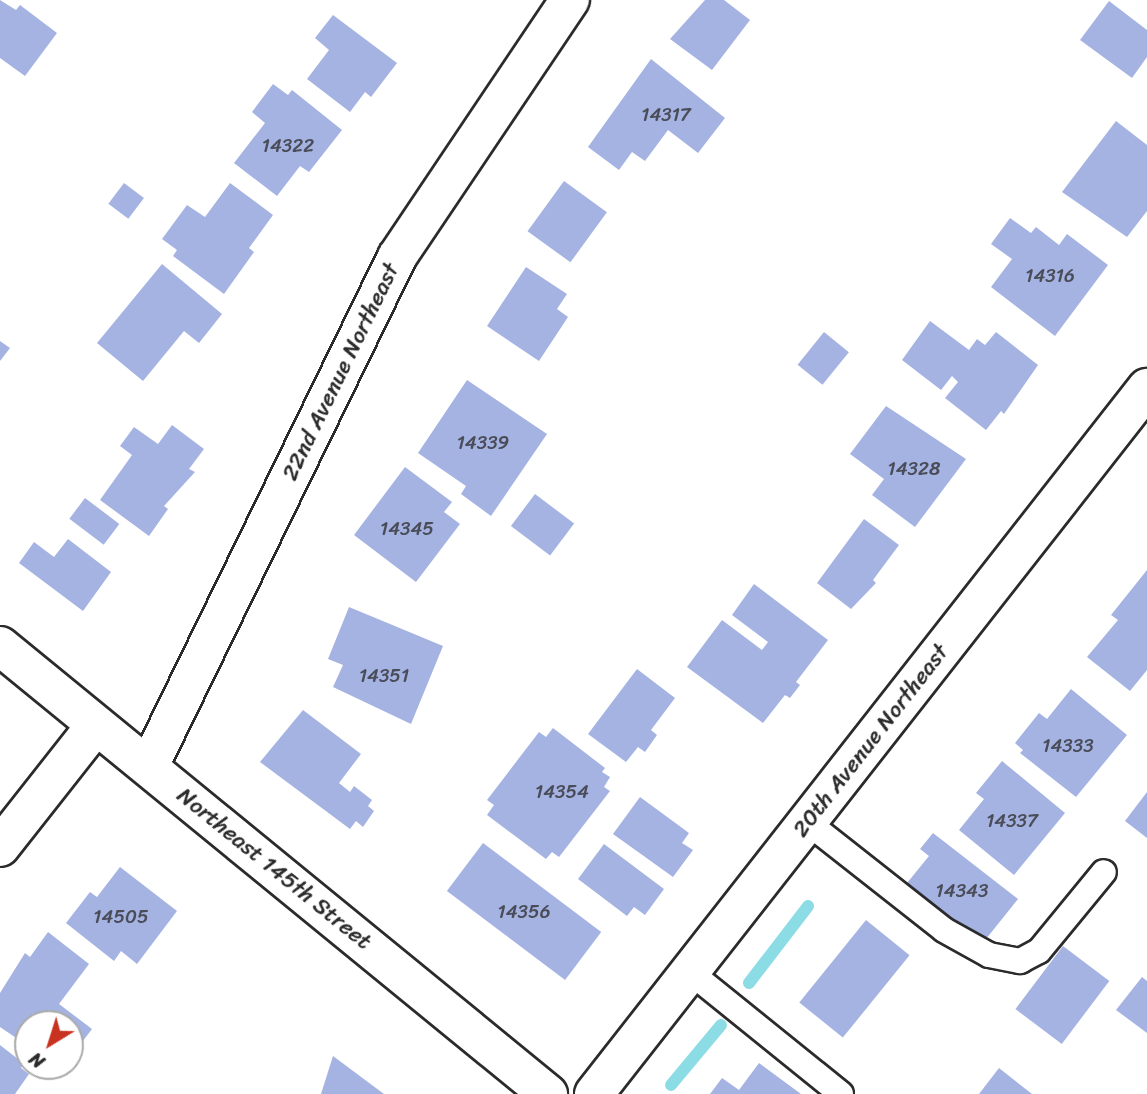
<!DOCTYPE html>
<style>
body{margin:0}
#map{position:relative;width:1147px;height:1094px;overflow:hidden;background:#fff;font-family:Sriracha,sans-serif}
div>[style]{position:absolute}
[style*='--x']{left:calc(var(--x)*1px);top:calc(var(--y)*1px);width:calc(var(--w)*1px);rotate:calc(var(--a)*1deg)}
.stream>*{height:12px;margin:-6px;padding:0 6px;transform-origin:6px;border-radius:6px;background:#8bdce4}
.building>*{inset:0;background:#a5b3e2;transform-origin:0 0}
.roads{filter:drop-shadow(2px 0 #2b2b2b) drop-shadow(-2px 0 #2b2b2b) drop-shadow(0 2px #2b2b2b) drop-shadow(0 -2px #2b2b2b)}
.service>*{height:24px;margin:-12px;padding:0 12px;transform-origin:12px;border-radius:12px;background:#fff}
.minor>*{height:38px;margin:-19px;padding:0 19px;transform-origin:19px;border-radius:19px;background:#fff}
.primary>*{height:38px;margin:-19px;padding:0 19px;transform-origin:19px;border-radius:19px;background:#fff}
span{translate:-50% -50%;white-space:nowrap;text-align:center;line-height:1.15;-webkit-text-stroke:6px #fff;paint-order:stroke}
.number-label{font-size:19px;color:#4a4d59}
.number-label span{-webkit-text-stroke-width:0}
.street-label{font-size:23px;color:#2b2b2b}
.north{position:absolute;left:14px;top:1010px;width:70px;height:70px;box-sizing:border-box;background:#fff;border:2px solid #aaa;border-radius:50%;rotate:218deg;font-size:19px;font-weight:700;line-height:28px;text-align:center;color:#2b2b2b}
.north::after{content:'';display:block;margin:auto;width:24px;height:32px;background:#c8321e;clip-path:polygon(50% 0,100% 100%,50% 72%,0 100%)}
</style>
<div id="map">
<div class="stream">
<div style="--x:749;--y:983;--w:97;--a:-52.5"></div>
<div style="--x:671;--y:1085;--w:78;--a:-50.2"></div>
</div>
<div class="building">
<div style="clip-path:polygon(0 0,16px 10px,20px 5px,57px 33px,25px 76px,0 58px)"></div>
<div style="clip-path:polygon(705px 0,724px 0,750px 20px,712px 70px,670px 39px)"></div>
<div style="clip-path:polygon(1109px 1px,1147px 30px,1147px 57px,1132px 78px,1080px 40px)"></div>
<div style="clip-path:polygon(333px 15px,397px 63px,371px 97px,365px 92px,350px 112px,307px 79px,329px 50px,315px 38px)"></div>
<div style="clip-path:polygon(651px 59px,725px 118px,698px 153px,668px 130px,645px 161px,632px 152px,619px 170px,588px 147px)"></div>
<div style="clip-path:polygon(273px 84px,288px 95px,292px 90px,342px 130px,309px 172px,300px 166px,277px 196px,234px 163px,265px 123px,252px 112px)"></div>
<div style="clip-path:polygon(1116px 121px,1147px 145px,1147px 211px,1127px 237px,1062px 192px)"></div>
<div style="left:564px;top:181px;width:53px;height:62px;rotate:36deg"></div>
<div style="left:124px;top:183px;width:25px;height:26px;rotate:37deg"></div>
<div style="clip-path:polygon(230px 183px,273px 215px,249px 248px,254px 252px,224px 294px,173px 256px,177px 250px,162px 239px,187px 205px,205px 217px)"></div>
<div style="clip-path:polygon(1010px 218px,1031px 233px,1036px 227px,1059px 245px,1067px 234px,1108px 265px,1055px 336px,991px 287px,1012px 259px,991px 244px)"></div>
<div style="clip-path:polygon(162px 264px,222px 314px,199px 343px,184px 331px,143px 381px,97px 343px)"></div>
<div style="clip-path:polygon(526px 267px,567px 294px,557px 309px,568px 317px,539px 361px,487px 326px)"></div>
<div style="clip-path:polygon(930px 321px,969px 350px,977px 339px,985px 345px,996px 332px,1038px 365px,1004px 414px,1001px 411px,986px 430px,945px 398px,958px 382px,952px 376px,941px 390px,902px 360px)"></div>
<div style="left:824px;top:332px;width:32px;height:42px;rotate:39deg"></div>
<div style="clip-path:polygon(0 341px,10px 348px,0 361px)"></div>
<div style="clip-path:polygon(467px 380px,547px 434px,491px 516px,461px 494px,466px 486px,418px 453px)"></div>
<div style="clip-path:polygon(886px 406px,966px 459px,915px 527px,872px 495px,884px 479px,850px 454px)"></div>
<div style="clip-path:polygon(172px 425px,204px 449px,189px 469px,195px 472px,164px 506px,168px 509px,149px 536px,100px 500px,132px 455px,120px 446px,134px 427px,158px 444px)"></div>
<div style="clip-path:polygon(405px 467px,452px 502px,444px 512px,460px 524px,416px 582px,354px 535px)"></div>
<div style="left:535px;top:494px;width:49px;height:40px;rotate:37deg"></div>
<div style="left:85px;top:498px;width:43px;height:26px;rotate:37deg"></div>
<div style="clip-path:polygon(864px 519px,899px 545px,873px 580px,876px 583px,851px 609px,817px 583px)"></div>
<div style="clip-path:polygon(68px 539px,111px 572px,83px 611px,19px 563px,34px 542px,54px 557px)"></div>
<div style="clip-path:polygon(1147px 570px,1147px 670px,1130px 691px,1087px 657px,1118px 620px,1111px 615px)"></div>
<div style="clip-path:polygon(754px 584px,828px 640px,796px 682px,800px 685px,790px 698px,785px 695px,763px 723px,687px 667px,722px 620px,762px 650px,768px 642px,732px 615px)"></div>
<div style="clip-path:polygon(349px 607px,443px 646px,411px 724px,333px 687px,343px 665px,328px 659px)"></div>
<div style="clip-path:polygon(637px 669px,675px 698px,651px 730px,657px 735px,645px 752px,638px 747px,626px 762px,588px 734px)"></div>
<div style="clip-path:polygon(1071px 689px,1127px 735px,1076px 797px,1020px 753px,1023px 750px,1015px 743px,1039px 713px,1047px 719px)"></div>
<div style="clip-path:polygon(303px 710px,361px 754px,339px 783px,350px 792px,354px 786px,372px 800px,368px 806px,374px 811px,363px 827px,356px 821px,350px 829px,260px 762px)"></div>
<div style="clip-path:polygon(553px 728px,605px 768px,602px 772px,610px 777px,604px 787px,610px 791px,559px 857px,552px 852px,546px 859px,487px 815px,494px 805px,487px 800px,539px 732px,546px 737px)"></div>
<div style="clip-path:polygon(1002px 761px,1065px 813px,1014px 875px,959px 830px,984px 799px,976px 793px)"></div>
<div style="clip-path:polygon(1147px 792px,1147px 838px,1125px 821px)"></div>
<div style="clip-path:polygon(640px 797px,689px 833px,682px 843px,693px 850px,673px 877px,613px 834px)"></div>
<div style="clip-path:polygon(933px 833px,1018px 899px,982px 944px,907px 883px,929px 856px,920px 849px)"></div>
<div style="left:483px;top:843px;width:148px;height:60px;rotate:37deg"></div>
<div style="clip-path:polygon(604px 844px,664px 889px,645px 915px,634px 907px,627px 916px,578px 879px)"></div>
<div style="clip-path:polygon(120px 867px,177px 911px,137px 964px,121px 951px,114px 961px,66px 923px,90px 892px,97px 897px)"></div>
<div style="left:866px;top:920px;width:56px;height:106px;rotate:39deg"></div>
<div style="clip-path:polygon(48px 932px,89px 964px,59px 1004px,92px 1029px,70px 1058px,70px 1024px,28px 1024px,28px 1046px,0 1027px,0 993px,25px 953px,30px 957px)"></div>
<div style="left:1063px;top:946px;width:58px;height:79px;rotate:37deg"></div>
<div style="clip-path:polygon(1142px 977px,1147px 981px,1147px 1033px,1116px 1010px)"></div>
<div style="clip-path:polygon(0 1045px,23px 1063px,21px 1068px,29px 1074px,15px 1094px,0 1094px)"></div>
<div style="clip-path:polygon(333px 1056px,384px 1094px,321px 1094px)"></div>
<div style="clip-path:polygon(759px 1063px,801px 1094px,710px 1094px,722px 1078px,739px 1090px)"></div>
<div style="clip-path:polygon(999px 1068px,1032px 1094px,979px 1094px)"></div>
</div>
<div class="roads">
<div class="service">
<div style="--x:807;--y:822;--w:174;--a:38.2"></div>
<div style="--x:944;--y:930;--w:51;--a:29.1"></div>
<div style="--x:989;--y:955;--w:32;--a:11"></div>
<div style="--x:1020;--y:961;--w:21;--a:-28"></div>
<div style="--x:1039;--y:951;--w:102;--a:-50.6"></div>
<div style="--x:690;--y:972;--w:194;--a:38.9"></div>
</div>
<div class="minor">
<div style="--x:149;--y:766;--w:566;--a:-64.02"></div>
<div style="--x:397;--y:257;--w:310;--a:-56.1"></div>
<div style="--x:0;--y:847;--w:155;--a:-51.8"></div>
<div style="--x:594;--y:1094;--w:897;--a:-51.93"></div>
</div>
<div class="primary">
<div style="--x:0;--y:646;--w:708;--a:39.27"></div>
</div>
</div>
<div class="number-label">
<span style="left:666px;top:115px">14317</span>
<span style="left:288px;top:146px">14322</span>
<span style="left:1050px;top:276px">14316</span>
<span style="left:483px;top:443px">14339</span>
<span style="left:914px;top:469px">14328</span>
<span style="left:407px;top:529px">14345</span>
<span style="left:384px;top:676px">14351</span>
<span style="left:1068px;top:746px">14333</span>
<span style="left:562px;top:792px">14354</span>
<span style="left:1012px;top:821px">14337</span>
<span style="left:962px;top:891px">14343</span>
<span style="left:524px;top:912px">14356</span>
<span style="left:121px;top:917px">14505</span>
</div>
<div class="street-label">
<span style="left:341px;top:372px;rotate:-64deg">22nd Avenue Northeast</span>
<span style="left:871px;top:741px;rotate:-52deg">20th Avenue Northeast</span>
<span style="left:274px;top:869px;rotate:39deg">Northeast 145th Street</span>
</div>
<div class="north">N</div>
</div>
